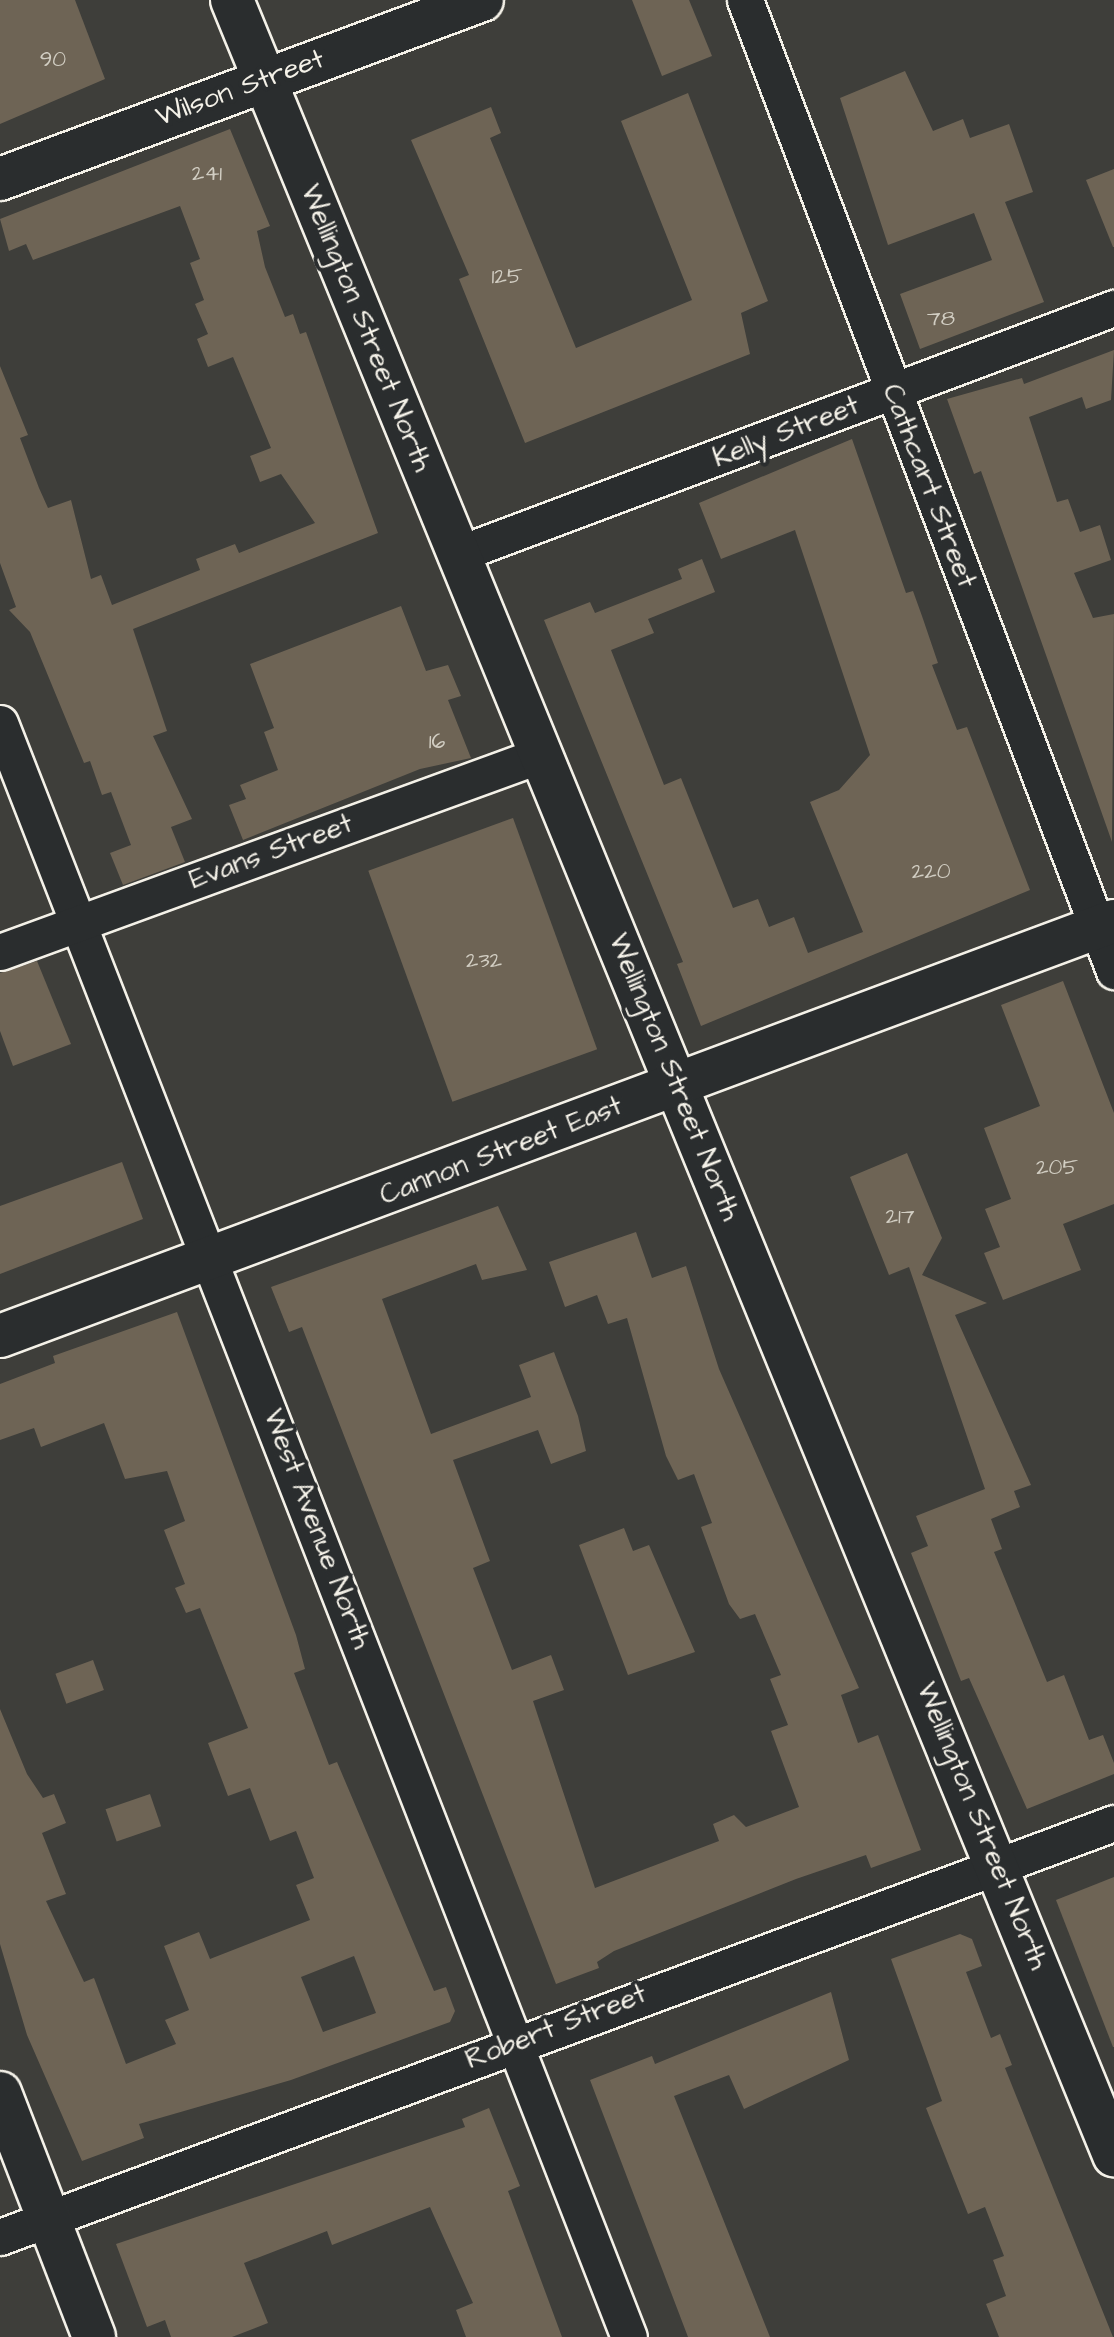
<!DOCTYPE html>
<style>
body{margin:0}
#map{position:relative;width:1114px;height:2337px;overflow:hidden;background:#3e3e3a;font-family:"Architects Daughter",sans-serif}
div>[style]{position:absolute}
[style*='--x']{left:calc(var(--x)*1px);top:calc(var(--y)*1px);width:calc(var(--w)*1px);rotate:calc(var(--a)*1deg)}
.building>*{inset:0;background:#6e6455;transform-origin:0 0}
.roads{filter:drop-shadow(2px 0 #f4f1e8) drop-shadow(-2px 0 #f4f1e8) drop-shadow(0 2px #f4f1e8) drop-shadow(0 -2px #f4f1e8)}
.minor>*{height:35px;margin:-17.5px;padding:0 17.5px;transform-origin:17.5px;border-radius:17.5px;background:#2a2d2e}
.major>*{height:42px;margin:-21px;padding:0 21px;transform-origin:21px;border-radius:21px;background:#2a2d2e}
span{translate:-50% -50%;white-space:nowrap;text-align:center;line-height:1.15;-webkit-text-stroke:8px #2a2d2e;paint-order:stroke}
.number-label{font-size:22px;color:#d2cec3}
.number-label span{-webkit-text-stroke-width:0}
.street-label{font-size:28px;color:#f4f1e8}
</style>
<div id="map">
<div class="building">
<div style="clip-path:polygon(0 0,75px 0,105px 79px,0 124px)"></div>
<div style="clip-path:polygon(632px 0,689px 0,712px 56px,662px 76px)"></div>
<div style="clip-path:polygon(905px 71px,933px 131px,963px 119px,970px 138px,1009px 124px,1033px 192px,1005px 202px,1044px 302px,920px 349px,900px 294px,992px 260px,974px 213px,888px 245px,840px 98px)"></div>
<div style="clip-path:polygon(688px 93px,768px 301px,741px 313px,750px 354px,525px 443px,459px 279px,469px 275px,411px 140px,491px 107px,501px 133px,490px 138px,576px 348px,692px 300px,621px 121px)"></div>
<div style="clip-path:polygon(230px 129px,270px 226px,257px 231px,265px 267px,285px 317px,293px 314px,300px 334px,306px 332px,378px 533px,133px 629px,167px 731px,153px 736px,192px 819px,171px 827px,185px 862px,123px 885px,110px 853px,131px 845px,111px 792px,102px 795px,90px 761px,84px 763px,30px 632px,9px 610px,16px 607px,0 563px,0 366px,28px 435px,20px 438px,39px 488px,48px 508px,71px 500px,91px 579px,101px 575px,112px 605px,200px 570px,196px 559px,235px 544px,239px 553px,315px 523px,281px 474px,260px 482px,250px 456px,271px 448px,233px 357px,208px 367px,197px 339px,208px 334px,195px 304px,204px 300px,190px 263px,200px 259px,180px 206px,33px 260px,26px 244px,9px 251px,0 219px)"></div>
<div style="clip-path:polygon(1114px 169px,1114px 247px,1113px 247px,1086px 180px)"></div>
<div style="clip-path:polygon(1114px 350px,1111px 400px,1086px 409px,1082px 397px,1029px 417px,1057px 502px,1068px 499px,1080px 532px,1100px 525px,1111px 560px,1074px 573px,1093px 618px,1114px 614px,1112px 842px,981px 471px,974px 474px,947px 399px,1022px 378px,1024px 384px)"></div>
<div style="clip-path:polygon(852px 439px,906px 593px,913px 591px,922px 616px,938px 663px,932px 665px,957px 730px,967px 727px,1030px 890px,701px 1026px,677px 964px,683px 962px,544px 620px,590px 602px,595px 613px,682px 579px,678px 569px,702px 559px,715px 592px,648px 619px,654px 633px,611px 650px,664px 785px,681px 778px,733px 908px,758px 899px,769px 927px,794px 917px,808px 953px,863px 932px,810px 802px,839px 790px,870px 755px,795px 530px,721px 559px,699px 503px)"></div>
<div style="clip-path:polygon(401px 606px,426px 671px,448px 665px,461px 696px,448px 700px,471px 758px,420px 769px,243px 840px,229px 805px,246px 799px,240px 785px,278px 770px,264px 732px,274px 728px,250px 664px)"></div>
<div style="left:513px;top:818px;width:246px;height:154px;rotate:70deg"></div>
<div style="clip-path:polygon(37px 961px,71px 1044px,13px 1066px,0 1031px,0 973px)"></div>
<div style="clip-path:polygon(1063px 981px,1114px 1113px,1114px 1204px,1063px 1224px,1081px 1270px,1003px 1300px,984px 1253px,1000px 1247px,985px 1209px,1011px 1199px,984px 1128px,1040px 1106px,1001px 1005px)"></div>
<div style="clip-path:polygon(907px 1153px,942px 1238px,922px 1275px,987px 1303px,955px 1315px,1031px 1485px,1014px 1491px,1020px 1507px,991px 1519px,1002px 1549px,994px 1552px,1047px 1682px,1064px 1675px,1089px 1740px,1103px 1735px,1114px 1763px,1114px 1774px,1027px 1809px,969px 1678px,961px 1681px,911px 1553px,928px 1546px,916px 1516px,985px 1489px,909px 1267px,889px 1275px,850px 1177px)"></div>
<div style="clip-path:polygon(122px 1162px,143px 1219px,0 1274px,0 1206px)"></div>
<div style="clip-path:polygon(498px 1206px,527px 1270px,482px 1280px,476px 1264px,382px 1299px,431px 1434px,531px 1397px,519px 1365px,554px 1352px,578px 1416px,586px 1451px,551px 1464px,538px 1430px,453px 1460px,490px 1561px,473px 1568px,512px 1670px,551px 1655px,564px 1690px,533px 1701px,595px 1888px,719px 1841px,713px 1824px,734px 1815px,746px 1827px,799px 1807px,771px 1731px,788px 1725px,770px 1679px,781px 1675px,755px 1614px,740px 1619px,729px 1604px,701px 1527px,712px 1523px,694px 1474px,678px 1480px,666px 1456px,627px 1318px,608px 1324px,597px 1295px,565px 1307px,549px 1262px,636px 1232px,652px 1278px,686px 1266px,719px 1369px,859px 1688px,841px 1695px,858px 1743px,878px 1735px,921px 1850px,871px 1868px,866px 1855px,796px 1879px,614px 1951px,597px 1962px,599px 1968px,556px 1984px,302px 1327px,289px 1332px,271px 1287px)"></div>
<div style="clip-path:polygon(evenodd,177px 1312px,296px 1635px,305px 1669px,294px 1673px,329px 1765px,337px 1762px,434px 1991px,446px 1987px,455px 2011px,450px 2022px,291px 2080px,139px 2124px,144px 2138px,82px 2161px,27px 2035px,0 1944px,0 1709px,27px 1774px,43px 1798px,54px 1794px,66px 1823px,42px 1833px,66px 1894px,46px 1901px,84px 1982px,94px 1978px,126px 2064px,176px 2044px,165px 2020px,189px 2010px,164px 1946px,199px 1932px,210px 1959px,310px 1920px,296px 1885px,314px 1878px,296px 1831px,270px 1841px,250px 1788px,228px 1796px,208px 1743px,248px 1728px,200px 1608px,186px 1613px,175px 1588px,185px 1584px,164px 1530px,185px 1521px,167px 1471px,125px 1479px,104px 1423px,41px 1447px,34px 1428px,0 1440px,0 1384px,55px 1363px,53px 1356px,177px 1312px,354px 1956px,376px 2013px,323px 2032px,301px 1977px,354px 1956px)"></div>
<div style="clip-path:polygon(624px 1528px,633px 1551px,649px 1545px,695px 1652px,628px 1675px,579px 1545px)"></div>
<div style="left:93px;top:1660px;width:32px;height:40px;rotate:70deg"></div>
<div style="left:150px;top:1794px;width:34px;height:47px;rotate:71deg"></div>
<div style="clip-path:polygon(1114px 1877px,1114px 2047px,1113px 2047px,1056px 1900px)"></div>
<div style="clip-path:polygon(960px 1934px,972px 1939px,982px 1966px,966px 1972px,991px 2038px,1000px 2034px,1012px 2065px,1005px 2068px,1113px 2337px,999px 2337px,986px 2304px,1006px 2296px,993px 2260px,1004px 2256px,985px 2207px,968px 2214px,926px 2108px,942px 2101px,891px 1959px)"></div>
<div style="clip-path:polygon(831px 1992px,849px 2060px,744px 2109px,729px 2075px,674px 2096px,770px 2337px,688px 2337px,590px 2080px,652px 2056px,655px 2064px)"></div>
<div style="clip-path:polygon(489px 2108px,520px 2186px,508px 2191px,562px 2337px,466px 2337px,456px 2310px,473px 2303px,430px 2207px,332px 2245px,327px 2231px,244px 2263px,268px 2323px,232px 2337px,171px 2337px,165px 2320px,147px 2327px,116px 2244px,465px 2127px,462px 2119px)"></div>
</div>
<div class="roads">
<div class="minor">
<div style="--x:745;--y:0;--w:1039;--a:69.19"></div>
<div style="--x:458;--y:554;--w:701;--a:-20.56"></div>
<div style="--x:0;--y:723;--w:1732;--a:68.71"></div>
<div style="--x:0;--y:952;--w:578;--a:-20.03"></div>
<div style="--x:0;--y:2237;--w:1188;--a:-20.39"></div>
</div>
<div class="major">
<div style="--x:232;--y:0;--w:2329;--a:67.74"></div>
<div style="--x:0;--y:179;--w:514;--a:-20.37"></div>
<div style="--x:0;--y:1336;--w:1189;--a:-20.43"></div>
<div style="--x:0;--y:2093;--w:261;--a:68.9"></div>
</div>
</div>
<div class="number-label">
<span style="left:53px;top:60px">90</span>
<span style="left:207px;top:174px">241</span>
<span style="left:507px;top:277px">125</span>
<span style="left:941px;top:319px">78</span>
<span style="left:437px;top:742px">16</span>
<span style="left:931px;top:872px">220</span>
<span style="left:484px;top:961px">232</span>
<span style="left:1057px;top:1168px">205</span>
<span style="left:900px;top:1217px">217</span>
</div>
<div class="street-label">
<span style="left:240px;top:88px;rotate:-20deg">Wilson Street</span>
<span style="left:366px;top:328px;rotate:68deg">Wellington Street North</span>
<span style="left:786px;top:432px;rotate:-21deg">Kelly Street</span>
<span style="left:929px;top:486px;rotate:69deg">Cathcart Street</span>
<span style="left:271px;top:852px;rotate:-20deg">Evans Street</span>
<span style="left:674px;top:1077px;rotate:68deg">Wellington Street North</span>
<span style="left:501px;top:1151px;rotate:-21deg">Cannon Street East</span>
<span style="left:317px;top:1529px;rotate:69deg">West Avenue North</span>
<span style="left:982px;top:1826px;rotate:68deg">Wellington Street North</span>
<span style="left:556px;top:2027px;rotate:-21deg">Robert Street</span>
</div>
</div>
